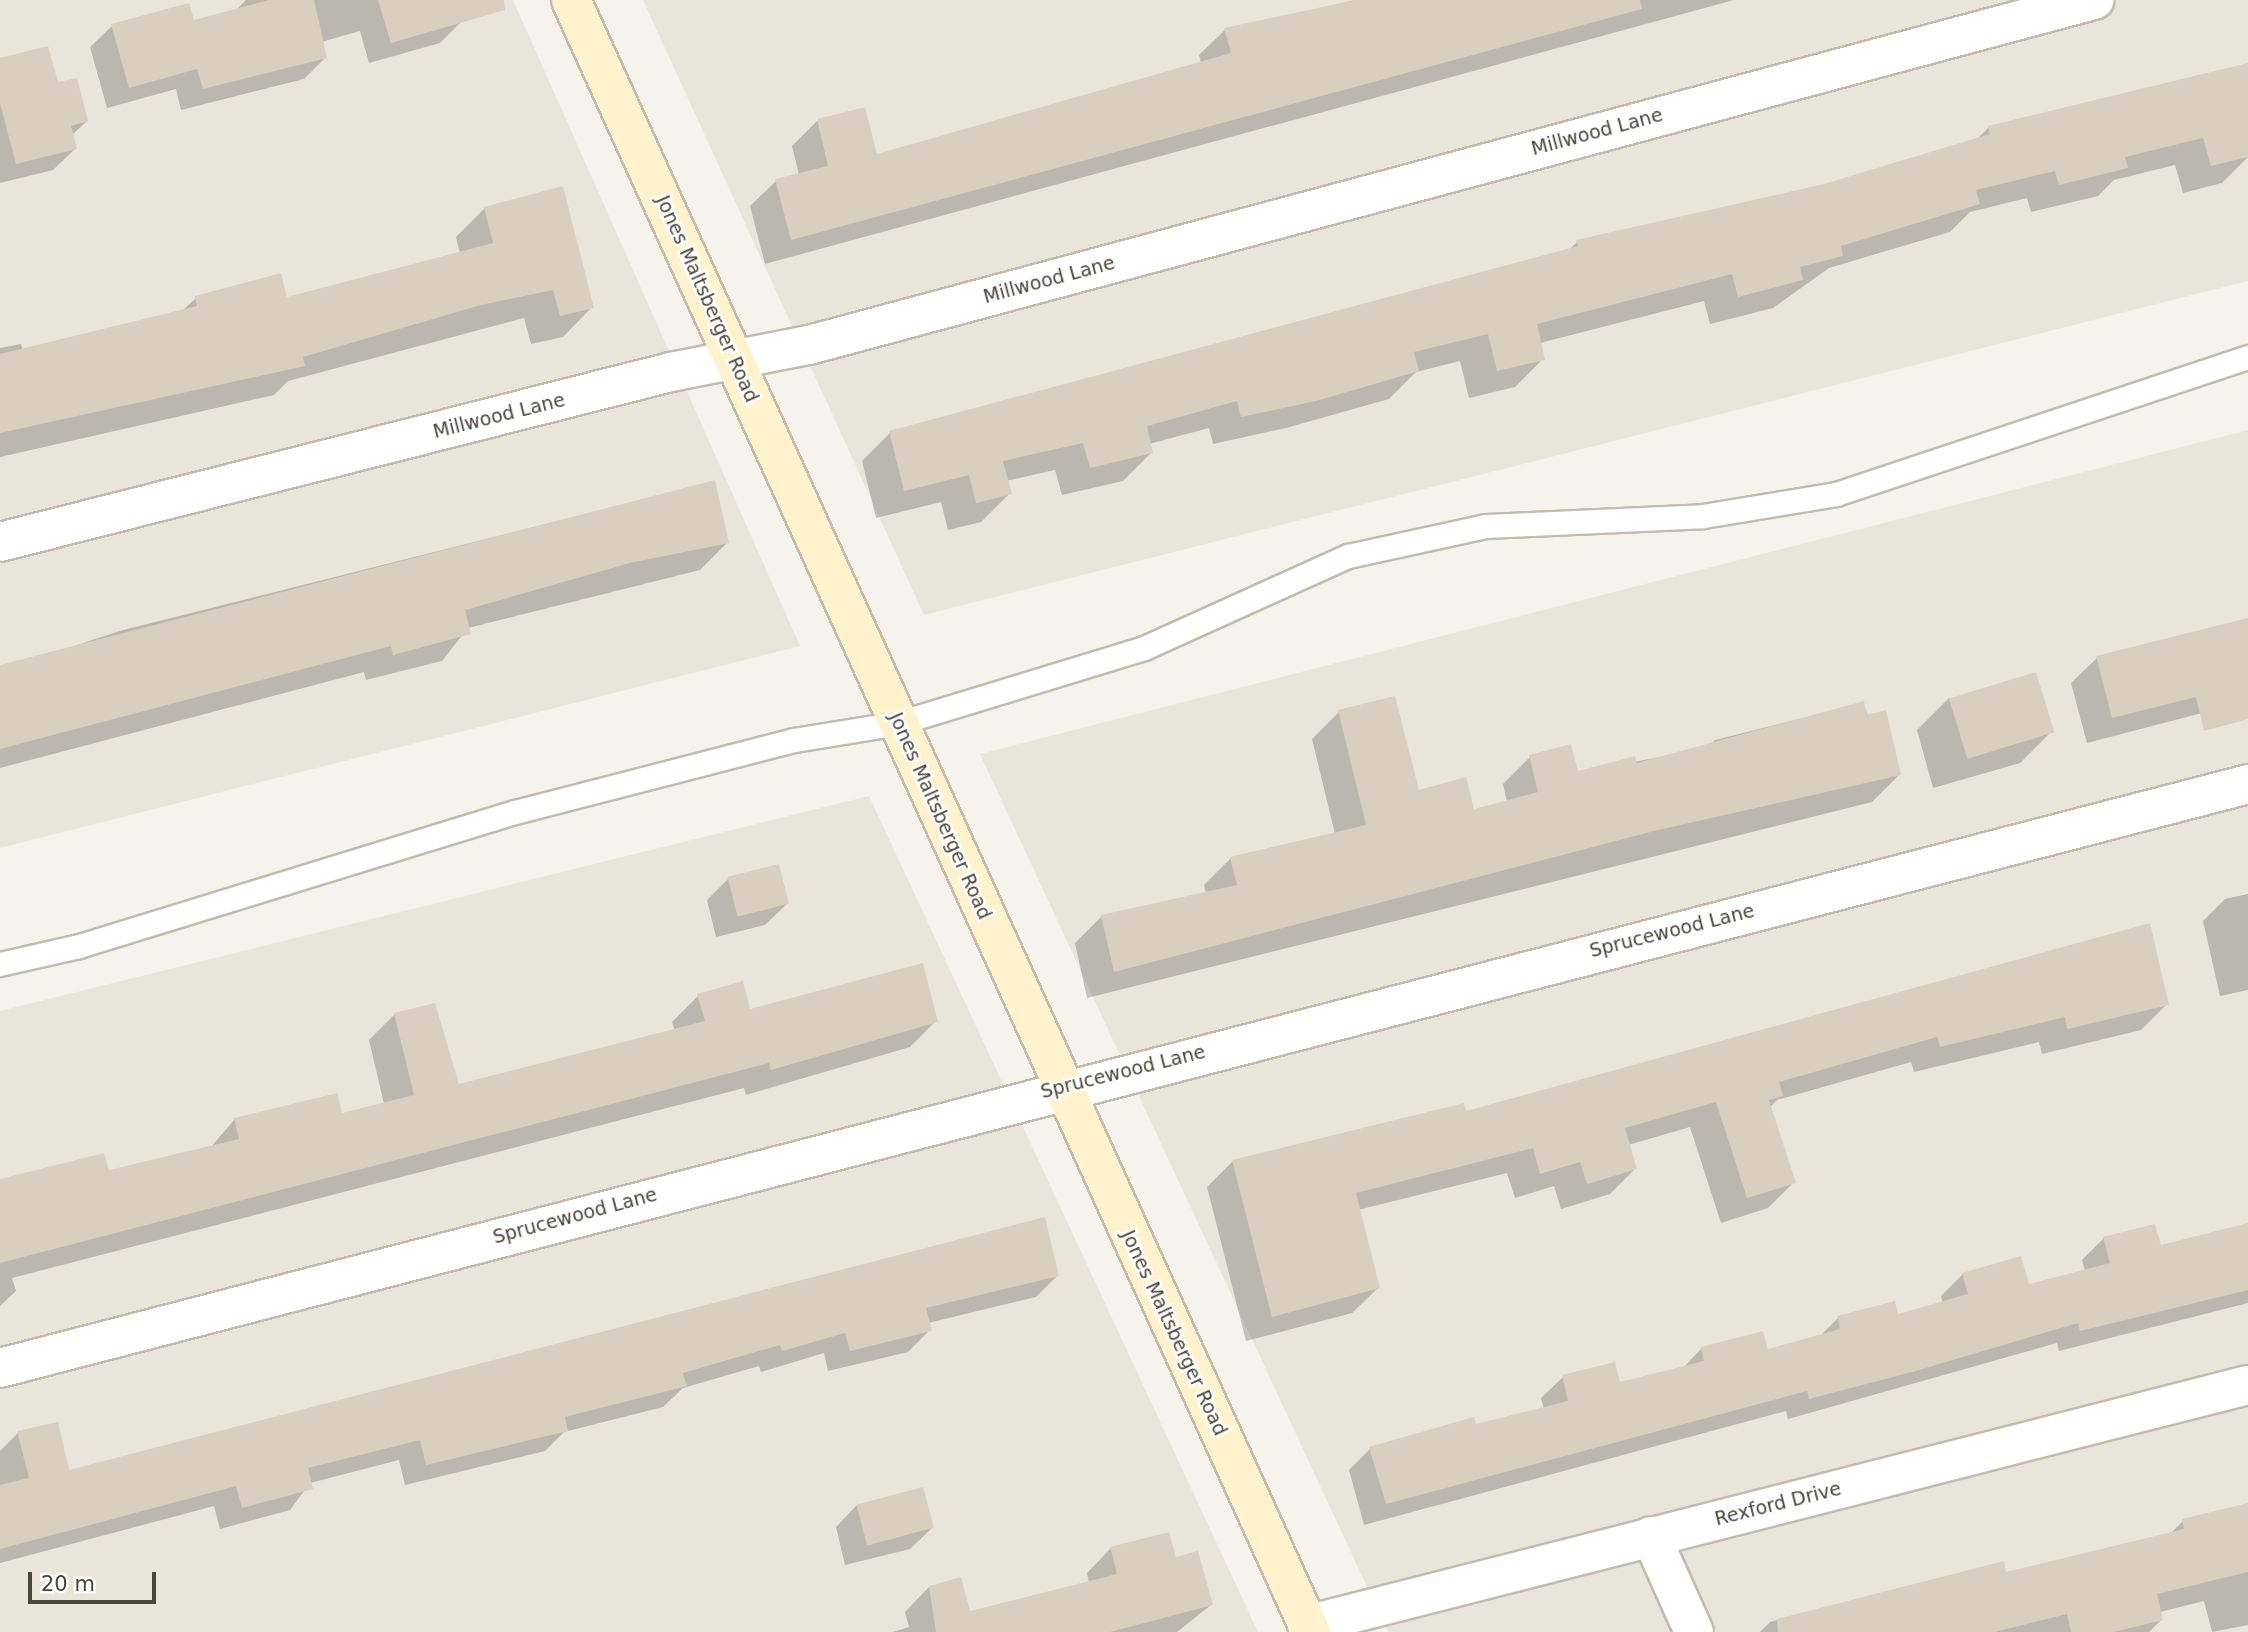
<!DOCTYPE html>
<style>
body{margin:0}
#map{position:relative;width:2248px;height:1632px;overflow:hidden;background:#f6f3ec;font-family:"DejaVu Sans",sans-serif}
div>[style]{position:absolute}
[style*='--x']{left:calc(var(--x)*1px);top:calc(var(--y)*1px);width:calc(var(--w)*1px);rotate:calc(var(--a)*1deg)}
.residential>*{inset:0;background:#eae5da}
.shadow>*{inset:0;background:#0003}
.building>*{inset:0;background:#d8cfc1;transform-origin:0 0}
.roads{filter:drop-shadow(2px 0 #c2bbae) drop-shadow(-2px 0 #c2bbae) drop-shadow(0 2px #c2bbae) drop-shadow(0 -2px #c2bbae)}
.lane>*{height:23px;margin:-11.5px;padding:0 11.5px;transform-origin:11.5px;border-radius:11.5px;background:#fff}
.street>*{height:38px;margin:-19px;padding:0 19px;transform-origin:19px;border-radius:19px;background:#fff}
.secondary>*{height:38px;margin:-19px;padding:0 19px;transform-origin:19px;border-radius:19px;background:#fff3cd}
span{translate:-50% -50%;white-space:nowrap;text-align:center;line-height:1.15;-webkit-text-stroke:5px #fff;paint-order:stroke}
.street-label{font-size:19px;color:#4b4439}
.scale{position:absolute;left:28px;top:1572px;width:128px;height:32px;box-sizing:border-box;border:4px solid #4b4439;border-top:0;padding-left:9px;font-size:21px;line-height:24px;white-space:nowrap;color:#4b4439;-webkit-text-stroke:5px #fff;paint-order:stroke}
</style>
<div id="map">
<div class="residential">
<div style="clip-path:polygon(0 0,513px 0,800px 646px,0 848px)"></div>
<div style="clip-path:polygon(643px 0,2248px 0,2248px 281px,924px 615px)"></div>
<div style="clip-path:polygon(2248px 430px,2248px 1632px,1388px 1632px,980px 754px)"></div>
<div style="clip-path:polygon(869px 796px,1258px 1632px,0 1632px,0 1011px)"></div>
</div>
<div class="shadow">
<div style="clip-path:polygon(246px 0,467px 0,462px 21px,440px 43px,369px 63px,360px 31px,321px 42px,325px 58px,304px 79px,181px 110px,176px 89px,107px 108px,90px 47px,112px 26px,192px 22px,235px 11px)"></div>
<div style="clip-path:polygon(1355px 0,1734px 0,765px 264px,750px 206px,776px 181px,799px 175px,792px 146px,817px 121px,876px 156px,1201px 63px,1199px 55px,1225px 30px)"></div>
<div style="clip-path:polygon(0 60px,56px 84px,87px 121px,71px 136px,75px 149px,53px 170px,0 183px)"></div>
<div style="clip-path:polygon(2248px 65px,2248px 157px,2222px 183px,2183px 193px,2175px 165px,2114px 180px,2098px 196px,2031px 212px,2027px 198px,1970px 212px,1950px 232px,1829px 268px,1773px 308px,1710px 324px,1704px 301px,1540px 343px,1543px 359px,1515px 387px,1469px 398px,1460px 361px,1416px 372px,1389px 399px,1286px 428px,1213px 444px,1209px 428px,1149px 444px,1151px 453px,1123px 481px,1062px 495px,1055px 470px,1006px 481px,1010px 493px,981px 522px,948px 530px,941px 502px,876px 518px,862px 461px,890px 433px,1569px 250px,1577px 242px,1825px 185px,1977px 139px,1989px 127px)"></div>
<div style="clip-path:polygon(485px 208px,592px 307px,563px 337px,531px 344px,524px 318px,288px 381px,274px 395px,0 457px,0 348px,21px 344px,23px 350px,181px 312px,196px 298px,286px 299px,460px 254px,456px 237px)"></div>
<div style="clip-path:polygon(713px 482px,727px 543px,700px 570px,468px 628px,442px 661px,366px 680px,364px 672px,0 768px,0 670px,123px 630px)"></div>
<div style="clip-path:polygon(2248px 619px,2248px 701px,2087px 743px,2071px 683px,2097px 658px)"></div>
<div style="clip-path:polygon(1949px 698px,2052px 731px,2020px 763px,1933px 788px,1917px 730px)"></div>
<div style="clip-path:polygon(1862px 703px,1899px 775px,1872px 802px,1087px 998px,1075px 943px,1102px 916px,1206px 893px,1204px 885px,1231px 858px,1335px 834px,1312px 739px,1339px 712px,1418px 792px,1473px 811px,1507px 802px,1503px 784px,1530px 757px,1576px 773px,1707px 748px,1715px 740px)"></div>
<div style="clip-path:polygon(729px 878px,787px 904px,765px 925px,716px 937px,707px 900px)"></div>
<div style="clip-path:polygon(2248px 894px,2248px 990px,2220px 996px,2203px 921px,2225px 899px)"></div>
<div style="clip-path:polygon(2148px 925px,2167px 1004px,2141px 1030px,2042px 1054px,2039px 1042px,1914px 1072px,1911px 1062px,1777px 1100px,1770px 1107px,1794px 1182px,1768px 1208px,1721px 1223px,1690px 1127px,1628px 1145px,1636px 1168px,1610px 1194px,1561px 1209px,1554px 1186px,1515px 1198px,1507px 1173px,1358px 1210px,1378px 1288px,1352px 1313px,1246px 1341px,1207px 1187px,1232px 1162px,1465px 1113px)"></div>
<div style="clip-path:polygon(698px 996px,749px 1011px,936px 1021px,910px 1047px,746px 1095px,744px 1088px,12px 1278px,16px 1291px,0 1306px,0 1181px,107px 1172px,210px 1148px,235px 1119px,341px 1116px,384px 1104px,369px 1040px,395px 1014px,458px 1086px,675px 1031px,672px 1022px)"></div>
<div style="clip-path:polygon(2248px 1224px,2248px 1303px,2059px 1351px,2057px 1343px,1788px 1419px,1786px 1411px,1364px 1525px,1349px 1470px,1370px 1449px,1544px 1409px,1541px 1398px,1563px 1377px,1619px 1385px,1682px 1369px,1702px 1348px,1766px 1351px,1819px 1337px,1838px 1318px,1897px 1316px,1943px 1303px,1941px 1296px,1963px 1274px,2028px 1286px,2085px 1271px,2082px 1260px,2104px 1238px,2159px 1247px)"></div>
<div style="clip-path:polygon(1057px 1276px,1036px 1297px,928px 1323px,930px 1330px,908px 1352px,828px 1371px,824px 1353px,761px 1372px,759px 1366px,683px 1388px,663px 1407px,564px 1432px,545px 1451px,405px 1485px,399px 1460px,310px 1483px,290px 1510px,220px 1529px,214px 1506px,0 1563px,0 1451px,18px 1433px,68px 1472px)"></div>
<div style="clip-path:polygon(857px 1505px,932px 1528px,910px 1549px,845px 1565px,836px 1527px)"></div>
<div style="clip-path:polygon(2248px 1505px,2248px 1625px,2212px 1632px,2204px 1601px,2160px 1612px,2161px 1620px,2149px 1632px,1760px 1632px,1770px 1622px,2002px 1563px,2005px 1574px,2170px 1534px,2183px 1521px)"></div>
<div style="clip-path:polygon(1111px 1548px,1175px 1559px,1211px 1605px,1177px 1632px,893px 1632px,909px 1627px,905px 1612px,929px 1587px,969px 1613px,1089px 1583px,1087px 1573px)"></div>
</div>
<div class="building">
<div style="clip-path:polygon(269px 0,314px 0,327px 58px,203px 89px,197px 69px,129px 88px,111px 24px,189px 3px,194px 20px)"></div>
<div style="clip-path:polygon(378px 0,504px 0,505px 10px,391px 43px)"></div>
<div style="clip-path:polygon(1355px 0,1640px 0,1642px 9px,791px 240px,775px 179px,828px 166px,817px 119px,865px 107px,877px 154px,1231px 53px,1224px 28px)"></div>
<div style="clip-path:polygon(48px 46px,58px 82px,77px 78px,88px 121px,71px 126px,77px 149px,16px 164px,0 103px,0 58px)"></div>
<div style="clip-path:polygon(2248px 63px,2248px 157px,2211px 166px,2203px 138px,2125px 157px,2128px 168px,2059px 185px,2055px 171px,1976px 190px,1980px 204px,1841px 246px,1843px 256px,1800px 267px,1803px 280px,1738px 297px,1732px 274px,1537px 324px,1545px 360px,1497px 371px,1488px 334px,1414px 352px,1419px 371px,1316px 401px,1241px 417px,1237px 401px,1147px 426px,1153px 453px,1090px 468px,1083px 443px,1003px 461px,1012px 494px,976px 503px,969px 475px,904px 491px,889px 431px,1578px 246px,1576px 240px,1824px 184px,1990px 134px,1988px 126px)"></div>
<div style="clip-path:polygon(563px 186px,594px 308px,560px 316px,553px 290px,481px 305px,303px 357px,305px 366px,0 433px,0 354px,197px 306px,195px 296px,281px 273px,287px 297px,493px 243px,484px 207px)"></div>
<div style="clip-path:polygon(715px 480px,729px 543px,630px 563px,465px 610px,471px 634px,393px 655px,391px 646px,0 749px,0 665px)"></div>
<div style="clip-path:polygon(2248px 618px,2248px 719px,2204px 731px,2196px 697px,2112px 718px,2096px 656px)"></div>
<div style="left:2036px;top:672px;width:63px;height:91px;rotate:73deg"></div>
<div style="clip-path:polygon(1395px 696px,1419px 790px,1466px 777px,1474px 809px,1538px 792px,1529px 755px,1571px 744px,1578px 771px,1635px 756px,1637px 763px,1864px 701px,1867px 715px,1886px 710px,1901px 775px,1654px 831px,1114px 972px,1101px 915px,1237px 885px,1230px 857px,1366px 825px,1338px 710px)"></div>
<div style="left:779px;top:864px;width:41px;height:53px;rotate:76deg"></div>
<div style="clip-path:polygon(2150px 923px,2169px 1005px,2067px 1029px,2065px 1017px,1940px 1047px,1937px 1037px,1779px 1082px,1783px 1096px,1769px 1100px,1796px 1183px,1747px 1198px,1716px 1102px,1625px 1128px,1637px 1169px,1587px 1184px,1580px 1162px,1540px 1174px,1533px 1148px,1356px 1193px,1380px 1288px,1272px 1317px,1232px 1160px,1464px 1103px,1466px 1111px)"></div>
<div style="clip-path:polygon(923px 963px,938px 1022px,771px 1070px,769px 1063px,0 1263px,0 1179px,104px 1153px,109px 1170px,239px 1139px,234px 1118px,337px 1093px,342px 1113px,414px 1095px,394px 1013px,435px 1003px,459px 1084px,705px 1021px,697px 994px,743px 981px,750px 1009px)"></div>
<div style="clip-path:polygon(1045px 1217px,1059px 1276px,926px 1308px,932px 1331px,850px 1351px,845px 1333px,782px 1351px,780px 1345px,683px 1373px,687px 1386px,565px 1417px,568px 1431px,426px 1465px,420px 1440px,308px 1468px,313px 1489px,242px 1508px,236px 1486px,0 1549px,0 1485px,29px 1478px,17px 1431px,58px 1422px,69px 1470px)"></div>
<div style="clip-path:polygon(2248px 1223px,2248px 1290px,2080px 1331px,2078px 1323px,1912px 1372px,1809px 1399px,1807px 1391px,1386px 1504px,1369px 1447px,1474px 1417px,1476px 1424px,1568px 1401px,1562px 1375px,1615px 1362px,1620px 1382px,1704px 1361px,1701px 1347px,1763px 1331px,1768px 1349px,1840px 1329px,1837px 1316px,1895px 1301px,1898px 1314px,1968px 1294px,1962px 1273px,2021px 1256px,2029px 1284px,2110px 1263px,2103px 1237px,2155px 1224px,2161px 1245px)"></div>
<div style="left:923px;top:1487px;width:42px;height:69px;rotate:75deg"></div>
<div style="clip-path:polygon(2248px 1503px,2248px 1572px,2157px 1594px,2163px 1620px,2114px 1632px,2071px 1632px,2067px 1614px,1995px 1632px,1778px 1632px,1777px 1619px,2004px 1561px,2006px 1572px,2184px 1529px,2182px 1519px)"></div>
<div style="clip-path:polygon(1169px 1532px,1176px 1557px,1198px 1551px,1213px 1605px,1110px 1632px,936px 1632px,929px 1586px,961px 1577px,970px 1611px,1117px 1574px,1110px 1547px)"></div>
</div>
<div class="roads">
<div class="lane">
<div style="--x:0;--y:964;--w:81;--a:-12.8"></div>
<div style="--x:79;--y:946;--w:456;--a:-17.1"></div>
<div style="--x:515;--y:812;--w:288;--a:-14.5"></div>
<div style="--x:794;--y:740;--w:106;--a:-9.2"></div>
<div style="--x:899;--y:723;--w:256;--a:-17"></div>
<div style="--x:1144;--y:648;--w:224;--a:-24.3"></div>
<div style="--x:1348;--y:556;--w:141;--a:-12.3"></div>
<div style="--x:1486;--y:526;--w:217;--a:-2.6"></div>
<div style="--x:1703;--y:516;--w:135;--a:-9.4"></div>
<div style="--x:1836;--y:494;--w:434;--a:-18.4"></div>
</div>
<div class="street">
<div style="--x:0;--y:542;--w:692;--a:-14.22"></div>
<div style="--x:671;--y:372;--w:141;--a:-11.1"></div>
<div style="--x:809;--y:345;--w:1331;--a:-15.03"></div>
<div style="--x:0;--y:1368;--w:2323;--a:-14.56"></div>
<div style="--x:1651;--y:1536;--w:105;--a:65.9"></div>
<div style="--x:1307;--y:1625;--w:971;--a:-14.31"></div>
</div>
<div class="secondary">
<div style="--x:571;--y:0;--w:1792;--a:65.61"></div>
</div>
</div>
<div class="street-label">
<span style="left:1597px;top:132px;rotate:-15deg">Millwood Lane</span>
<span style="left:1049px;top:280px;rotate:-15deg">Millwood Lane</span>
<span style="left:707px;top:299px;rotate:66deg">Jones Maltsberger Road</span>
<span style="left:499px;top:416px;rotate:-14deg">Millwood Lane</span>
<span style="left:940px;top:816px;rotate:66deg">Jones Maltsberger Road</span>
<span style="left:1672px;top:931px;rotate:-14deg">Sprucewood Lane</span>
<span style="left:1123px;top:1072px;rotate:-14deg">Sprucewood Lane</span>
<span style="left:575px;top:1216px;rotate:-15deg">Sprucewood Lane</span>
<span style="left:1174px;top:1333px;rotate:65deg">Jones Maltsberger Road</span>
<span style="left:1778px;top:1504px;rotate:-14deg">Rexford Drive</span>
</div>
<div class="scale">20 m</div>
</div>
